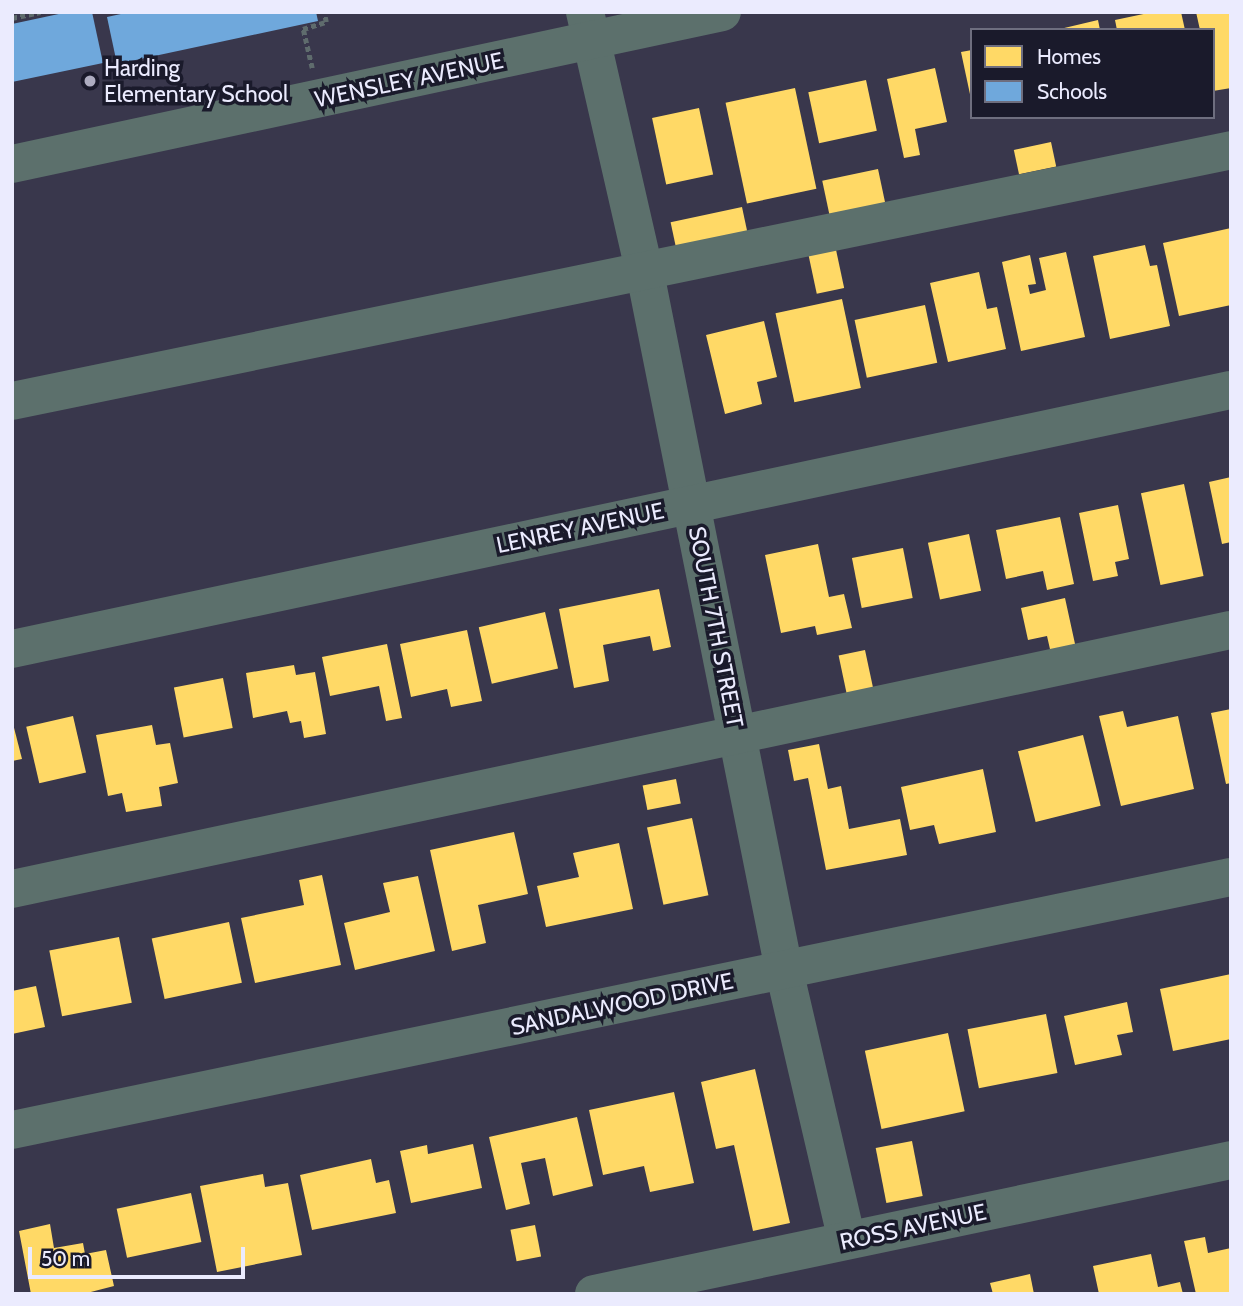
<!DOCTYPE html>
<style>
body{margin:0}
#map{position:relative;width:1243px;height:1306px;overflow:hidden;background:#39374c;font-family:Cabin,sans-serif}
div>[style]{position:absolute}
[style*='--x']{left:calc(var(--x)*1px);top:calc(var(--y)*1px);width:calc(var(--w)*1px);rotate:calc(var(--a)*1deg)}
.homes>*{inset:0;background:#ffd966;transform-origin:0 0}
.schools>*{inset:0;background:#6fa8dc}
.path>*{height:4.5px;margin-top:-2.25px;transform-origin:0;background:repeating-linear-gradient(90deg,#5f6c6d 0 5px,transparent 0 8.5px)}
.minor>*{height:38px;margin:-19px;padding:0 19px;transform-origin:19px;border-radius:19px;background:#5c706c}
.dots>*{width:19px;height:19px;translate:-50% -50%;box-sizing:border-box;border:4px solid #1a1a2b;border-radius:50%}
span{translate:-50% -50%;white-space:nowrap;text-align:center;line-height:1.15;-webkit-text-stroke:7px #1a1a2b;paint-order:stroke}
.poi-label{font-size:23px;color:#ebebfe}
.left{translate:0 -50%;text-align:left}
.street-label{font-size:23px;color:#ebebfe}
.frame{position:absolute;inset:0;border:14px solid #ebebfe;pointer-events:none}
.legend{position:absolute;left:970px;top:28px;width:245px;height:91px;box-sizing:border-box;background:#1a1a2b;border:2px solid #6e6e7f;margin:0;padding:9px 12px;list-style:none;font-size:21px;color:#ebebfe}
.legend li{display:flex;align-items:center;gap:14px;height:35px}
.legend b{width:35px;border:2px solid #6e6e7f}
.scale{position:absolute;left:28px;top:1247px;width:217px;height:32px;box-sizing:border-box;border:4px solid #ebebfe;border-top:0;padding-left:9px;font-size:21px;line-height:24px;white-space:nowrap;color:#ebebfe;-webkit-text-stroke:5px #1a1a2b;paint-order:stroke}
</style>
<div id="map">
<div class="homes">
<div style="clip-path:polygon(1153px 12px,1181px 12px,1185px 30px,1117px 30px,1115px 20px)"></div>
<div style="clip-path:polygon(1196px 12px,1231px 12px,1231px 88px,1213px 91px,1213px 30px,1200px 30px)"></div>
<div style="clip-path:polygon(1098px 20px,1100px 30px,1060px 30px,1060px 29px)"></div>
<div style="clip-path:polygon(972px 50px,972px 99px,971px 99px,961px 52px)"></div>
<div style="clip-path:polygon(935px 68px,947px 122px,915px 129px,920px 155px,904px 158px,887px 79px)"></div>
<div style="left:866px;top:80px;width:52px;height:59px;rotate:78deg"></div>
<div style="left:795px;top:88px;width:103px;height:71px;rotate:78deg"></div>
<div style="left:699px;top:108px;width:68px;height:48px;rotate:78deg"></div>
<div style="left:1051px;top:142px;width:25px;height:38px;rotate:78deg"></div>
<div style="left:878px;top:169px;width:40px;height:57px;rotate:78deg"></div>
<div style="left:742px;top:207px;width:29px;height:73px;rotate:78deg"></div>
<div style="clip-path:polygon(1231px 228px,1231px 305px,1179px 316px,1163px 243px)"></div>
<div style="left:835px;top:245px;width:44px;height:28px;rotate:78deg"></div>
<div style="clip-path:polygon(1145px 245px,1150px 266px,1157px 265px,1170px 326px,1110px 339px,1093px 256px)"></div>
<div style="clip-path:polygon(1066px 252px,1085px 337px,1021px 351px,1002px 262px,1030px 255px,1036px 284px,1028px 285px,1030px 294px,1046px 290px,1039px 258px)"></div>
<div style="clip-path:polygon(979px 272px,987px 309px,997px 307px,1006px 349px,948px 362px,930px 283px)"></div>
<div style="left:842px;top:299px;width:91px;height:68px;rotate:78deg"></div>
<div style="left:925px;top:305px;width:59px;height:72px;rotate:78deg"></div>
<div style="clip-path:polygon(764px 321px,777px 377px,757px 382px,762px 404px,725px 414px,706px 335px)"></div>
<div style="clip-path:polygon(1231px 477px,1231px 542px,1222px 544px,1209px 482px)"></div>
<div style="left:1184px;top:484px;width:94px;height:44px;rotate:78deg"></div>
<div style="clip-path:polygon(1118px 505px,1129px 559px,1115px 562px,1118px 576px,1093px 581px,1079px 513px)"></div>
<div style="clip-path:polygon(1060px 517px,1074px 584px,1047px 590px,1043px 571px,1006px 579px,996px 530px)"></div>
<div style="left:969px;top:534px;width:58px;height:42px;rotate:78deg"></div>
<div style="clip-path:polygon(818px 544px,829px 597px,844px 594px,852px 628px,817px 635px,815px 626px,781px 633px,765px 555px)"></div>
<div style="left:903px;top:548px;width:51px;height:52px;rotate:79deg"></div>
<div style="clip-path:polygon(659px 589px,671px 647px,653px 651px,650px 636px,603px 645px,609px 681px,574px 688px,559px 609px)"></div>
<div style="clip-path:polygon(1065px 598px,1077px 653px,1052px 658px,1047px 636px,1028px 640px,1021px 608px)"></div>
<div style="left:545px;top:612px;width:58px;height:68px;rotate:77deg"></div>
<div style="clip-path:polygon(467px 630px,482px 701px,451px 707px,447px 689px,411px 697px,400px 644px)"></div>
<div style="clip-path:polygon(387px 644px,402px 718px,386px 721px,379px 686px,330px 696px,322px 657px)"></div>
<div style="left:865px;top:650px;width:43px;height:27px;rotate:78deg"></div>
<div style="clip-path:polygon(294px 665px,296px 675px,315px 672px,326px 734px,304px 738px,301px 721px,290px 723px,287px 711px,253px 718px,246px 673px)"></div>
<div style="left:223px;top:678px;width:51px;height:50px;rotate:79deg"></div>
<div style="clip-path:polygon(1231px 709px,1231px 783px,1226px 784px,1211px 713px)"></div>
<div style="clip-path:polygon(1123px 711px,1127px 727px,1178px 716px,1194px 789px,1121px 806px,1099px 716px)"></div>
<div style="left:73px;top:716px;width:58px;height:48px;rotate:77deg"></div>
<div style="clip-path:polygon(12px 720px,22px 759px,12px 761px)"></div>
<div style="clip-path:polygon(152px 725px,156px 745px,170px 743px,178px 783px,159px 787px,162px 806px,126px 812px,122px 793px,108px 796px,96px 735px)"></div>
<div style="left:1083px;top:735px;width:73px;height:67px;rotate:76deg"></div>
<div style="clip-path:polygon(819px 744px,828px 789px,841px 786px,849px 829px,900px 819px,907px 855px,826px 870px,808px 778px,794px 781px,788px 750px)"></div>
<div style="clip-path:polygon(983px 769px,996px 832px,939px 844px,934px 825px,910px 830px,901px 787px)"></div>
<div style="left:676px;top:779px;width:25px;height:34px;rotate:79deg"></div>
<div style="left:692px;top:818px;width:79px;height:46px;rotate:78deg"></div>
<div style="clip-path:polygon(514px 832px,528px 894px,478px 905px,486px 943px,452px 951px,430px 850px)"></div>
<div style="clip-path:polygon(619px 843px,633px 909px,546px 927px,537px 886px,579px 877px,573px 853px)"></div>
<div style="clip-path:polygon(322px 875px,341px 965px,255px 983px,241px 918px,304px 905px,299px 880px)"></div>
<div style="clip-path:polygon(418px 876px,435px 951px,355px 970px,344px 923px,390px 912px,383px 883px)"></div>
<div style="left:229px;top:922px;width:62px;height:79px;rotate:78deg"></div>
<div style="left:119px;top:937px;width:67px;height:71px;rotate:79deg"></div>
<div style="clip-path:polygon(1231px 974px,1231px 1039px,1173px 1051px,1160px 989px)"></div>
<div style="clip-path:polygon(36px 986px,45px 1027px,12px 1034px,12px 991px)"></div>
<div style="clip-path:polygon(1127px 1002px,1133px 1032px,1117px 1035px,1122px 1055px,1075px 1065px,1064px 1016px)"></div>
<div style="left:1046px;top:1014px;width:60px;height:80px;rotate:79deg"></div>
<div style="left:948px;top:1033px;width:80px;height:85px;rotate:78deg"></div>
<div style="clip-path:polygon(755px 1069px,790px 1223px,753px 1231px,734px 1145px,716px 1149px,701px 1082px)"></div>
<div style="clip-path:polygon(674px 1092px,694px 1183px,650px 1192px,644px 1166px,603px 1175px,589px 1110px)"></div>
<div style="clip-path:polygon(577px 1117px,593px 1186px,553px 1196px,545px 1158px,521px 1163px,530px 1204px,506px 1210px,489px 1137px)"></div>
<div style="left:912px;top:1141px;width:56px;height:37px;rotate:79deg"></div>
<div style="clip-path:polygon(473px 1144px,482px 1188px,411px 1203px,400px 1151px,427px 1145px,428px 1154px)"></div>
<div style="clip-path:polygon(371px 1159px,376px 1183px,389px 1180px,396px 1213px,312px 1230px,300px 1175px)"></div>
<div style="clip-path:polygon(263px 1174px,265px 1187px,288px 1183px,302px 1255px,217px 1272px,200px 1186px)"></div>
<div style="left:191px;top:1193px;width:50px;height:76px;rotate:78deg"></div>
<div style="clip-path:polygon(50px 1224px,54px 1248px,83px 1243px,85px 1254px,106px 1250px,114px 1286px,83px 1294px,31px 1294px,19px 1231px)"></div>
<div style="left:535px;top:1225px;width:32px;height:25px;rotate:79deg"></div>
<div style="clip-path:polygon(1205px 1237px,1208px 1253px,1231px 1248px,1231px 1294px,1196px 1294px,1184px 1241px)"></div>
<div style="clip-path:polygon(1151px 1254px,1158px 1287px,1180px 1282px,1183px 1294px,1099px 1294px,1093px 1266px)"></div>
<div style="clip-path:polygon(1030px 1274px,1034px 1294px,993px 1294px,990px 1283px)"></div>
</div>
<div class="schools">
<div style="clip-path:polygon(68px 12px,92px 12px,103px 63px,12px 82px,12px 24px)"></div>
<div style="clip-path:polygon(130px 12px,316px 12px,318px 21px,117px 64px,107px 17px)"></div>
</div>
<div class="path">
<div style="--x:12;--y:18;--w:29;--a:-12"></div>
<div style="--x:312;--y:68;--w:40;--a:-103"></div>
<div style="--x:303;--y:29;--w:24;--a:-17"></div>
<div style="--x:326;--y:22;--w:10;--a:-101"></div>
</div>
<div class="minor">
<div style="--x:585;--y:12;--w:268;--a:77.1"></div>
<div style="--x:645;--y:273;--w:711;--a:78.72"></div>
<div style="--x:784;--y:970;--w:277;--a:76.9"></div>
<div style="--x:12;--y:164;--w:726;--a:-12.08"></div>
<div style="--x:12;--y:401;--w:1245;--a:-11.63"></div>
<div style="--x:12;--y:649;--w:1246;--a:-12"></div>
<div style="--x:12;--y:889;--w:1246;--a:-12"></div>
<div style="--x:12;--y:1130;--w:1245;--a:-11.73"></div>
<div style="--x:594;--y:1294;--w:651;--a:-11.88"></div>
</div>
<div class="dots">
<div style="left:90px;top:81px;background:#adacc0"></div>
</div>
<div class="poi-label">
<span class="left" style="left:104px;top:81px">Harding<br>Elementary School</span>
</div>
<div class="street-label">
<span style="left:409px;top:80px;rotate:-12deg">WENSLEY AVENUE</span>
<span style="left:580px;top:528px;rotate:-12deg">LENREY AVENUE</span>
<span style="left:716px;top:627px;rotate:79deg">SOUTH 7TH STREET</span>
<span style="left:622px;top:1004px;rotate:-12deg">SANDALWOOD DRIVE</span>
<span style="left:913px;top:1227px;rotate:-12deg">ROSS AVENUE</span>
</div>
<div class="frame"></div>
<ul class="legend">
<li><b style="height:19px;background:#ffd966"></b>Homes</li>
<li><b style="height:19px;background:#6fa8dc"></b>Schools</li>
</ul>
<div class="scale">50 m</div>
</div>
